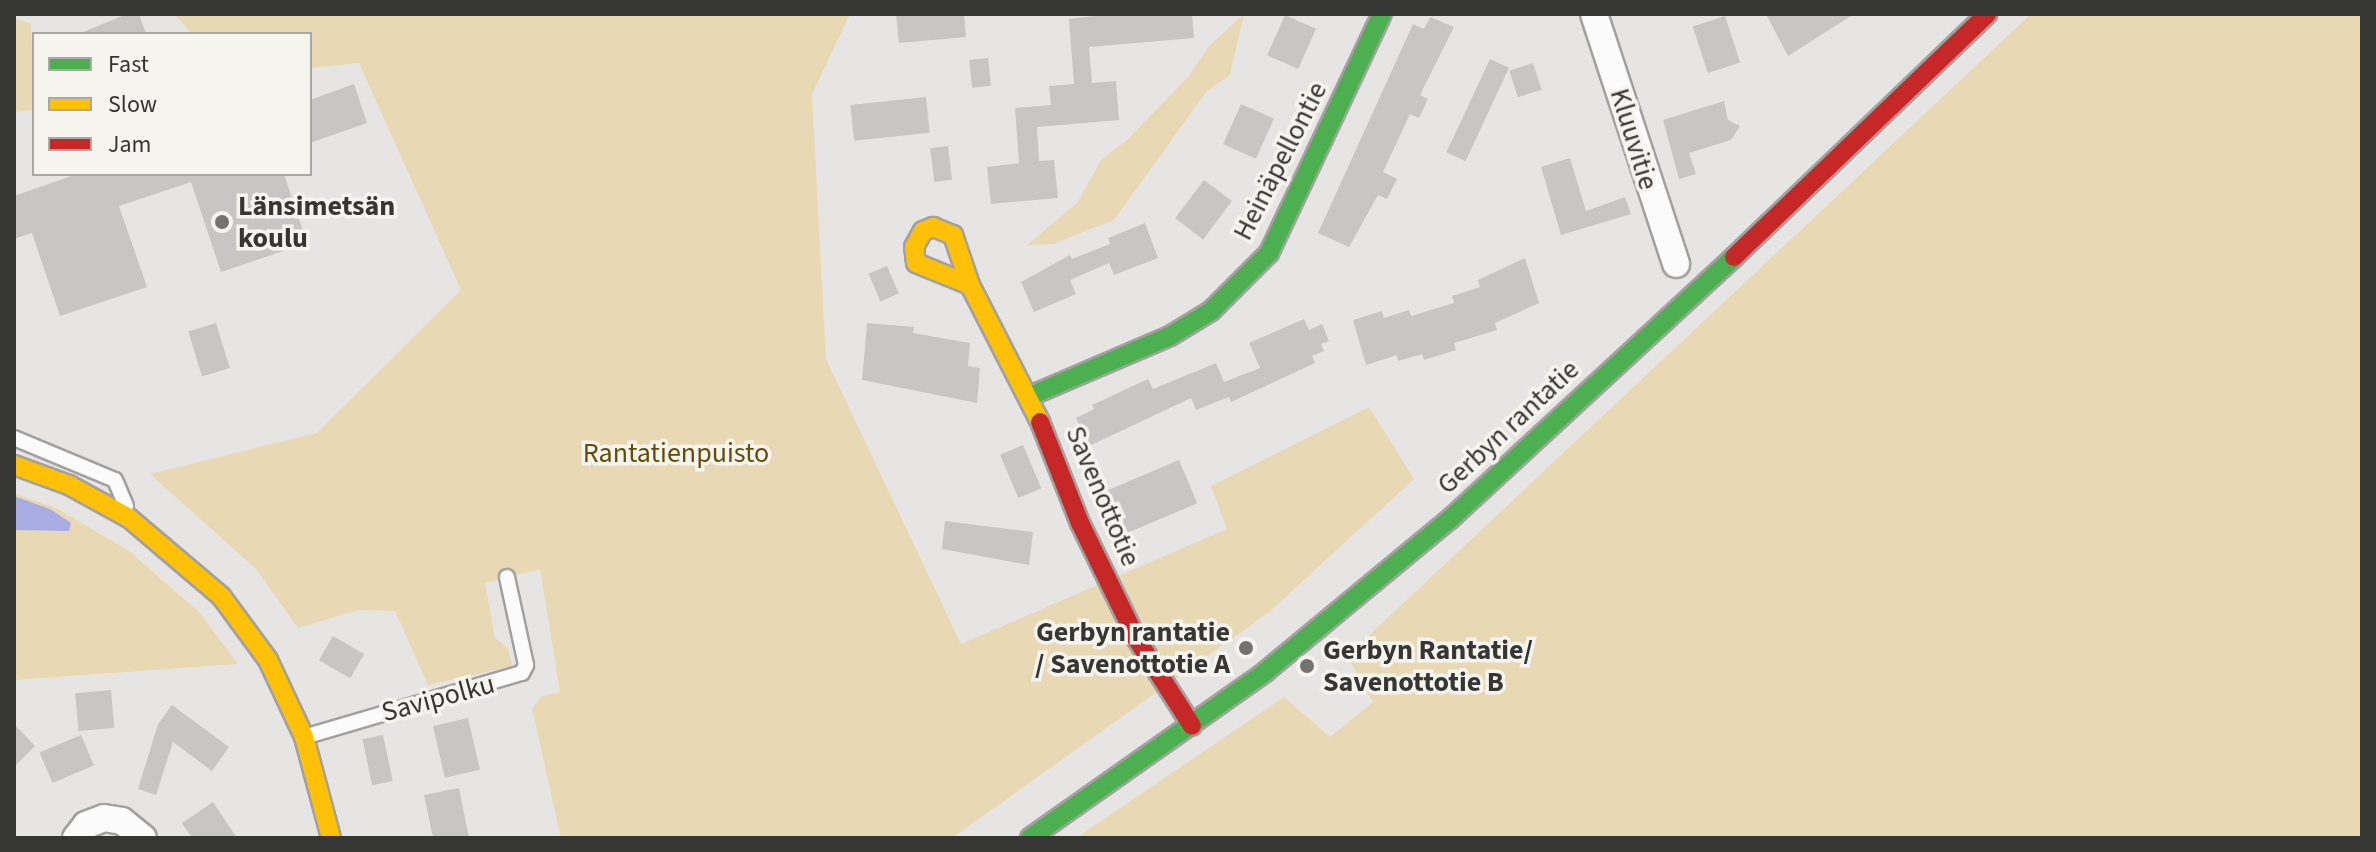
<!DOCTYPE html>
<meta charset="utf-8">
<style>
body{margin:0}
#map{position:relative;width:2376px;height:852px;overflow:hidden;background:#e7e5e3;font-family:"Source Sans 3",sans-serif}
div>[style]{position:absolute}
[style*='--x']{left:calc(var(--x)*1px);top:calc(var(--y)*1px);width:calc(var(--w)*1px);rotate:calc(var(--a)*1deg)}
.green>*{inset:0;background:#e9d8b4}
.water>*{inset:0;background:#a9ace2}
.building>*{inset:0;background:#c8c6c5;transform-origin:0 0}
.roads{filter:drop-shadow(2px 0 #a2a19f) drop-shadow(-2px 0 #a2a19f) drop-shadow(0 2px #a2a19f) drop-shadow(0 -2px #a2a19f)}
.lane>*{height:14px;margin:-7px;padding:0 7px;transform-origin:7px;border-radius:7px;background:#fbfbfb}
.street>*{height:26px;margin:-13px;padding:0 13px;transform-origin:13px;border-radius:13px;background:#fbfbfb}
.fast>*{height:18px;margin:-9px;padding:0 9px;transform-origin:9px;border-radius:9px;background:#4caf50}
.slow>*{height:18px;margin:-9px;padding:0 9px;transform-origin:9px;border-radius:9px;background:#ffc107}
.jam>*{height:18px;margin:-9px;padding:0 9px;transform-origin:9px;border-radius:9px;background:#c62828}
.dots>*{width:22px;height:22px;translate:-50% -50%;box-sizing:border-box;border:4px solid #f6f4ef;border-radius:50%}
span{translate:-50% -50%;white-space:nowrap;text-align:center;line-height:1.15;-webkit-text-stroke:7px #f6f4ef;paint-order:stroke}
.street-label{font-size:28px;color:#363634}
.poi-label{font-size:28px;color:#363634;font-weight:700}
.left{translate:0 -50%;text-align:left}
.right{translate:-100% -50%;text-align:right}
.park-label{font-size:28px;color:#654c05}
.frame{position:absolute;inset:0;border:16px solid #363634;pointer-events:none}
.legend{position:absolute;left:32px;top:32px;width:280px;height:144px;box-sizing:border-box;background:#f6f4ef;border:2px solid #a9a8a4;margin:0;padding:10px 14px;list-style:none;font-size:24px;color:#363634}
.legend li{display:flex;align-items:center;gap:16px;height:40px}
.legend b{width:40px;border:2px solid #a9a8a4}
</style>
<div id="map">
<div class="green">
<div style="clip-path:polygon(174px 14px,850px 14px,812px 94px,826px 359px,961px 644px,1227px 529px,1211px 486px,1369px 407px,1414px 479px,1269px 612px,952px 838px,561px 838px,532px 709px,542px 696px,560px 692px,540px 569px,485px 583px,495px 638px,508px 648px,512px 666px,428px 685px,395px 611px,358px 610px,298px 628px,257px 570px,150px 474px,317px 433px,461px 290px,359px 63px,310px 68px,310px 34px,192px 34px)"></div>
<div style="clip-path:polygon(1244px 14px,1230px 75px,1206px 92px,1114px 220px,1053px 244px,1027px 245px,1078px 202px,1101px 160px,1127px 140px,1189px 76px,1208px 47px)"></div>
<div style="clip-path:polygon(2031px 14px,2362px 14px,2362px 838px,1076px 838px,1284px 697px,1330px 737px,1373px 702px,1347px 656px)"></div>
<div style="clip-path:polygon(14px 18px,31px 24px,34px 110px,14px 112px)"></div>
<div style="clip-path:polygon(14px 493px,58px 509px,129px 551px,199px 612px,238px 664px,14px 680px)"></div>
</div>
<div class="water">
<div style="clip-path:polygon(14px 496px,50px 509px,71px 523px,69px 531px,14px 530px)"></div>
</div>
<div class="building">
<div style="clip-path:polygon(127px 14px,139px 14px,146px 34px,78px 34px)"></div>
<div style="clip-path:polygon(896px 14px,964px 14px,966px 37px,899px 43px)"></div>
<div style="clip-path:polygon(1113px 14px,1192px 14px,1194px 38px,1089px 47px,1092px 83px,1116px 81px,1119px 120px,1037px 127px,1039px 161px,1054px 160px,1058px 198px,991px 204px,987px 167px,1019px 163px,1015px 108px,1051px 105px,1049px 86px,1074px 84px,1069px 19px)"></div>
<div style="clip-path:polygon(1766px 14px,1854px 14px,1788px 56px)"></div>
<div style="left:1285px;top:15px;width:34px;height:44px;rotate:24deg"></div>
<div style="left:1725px;top:16px;width:49px;height:34px;rotate:72deg"></div>
<div style="clip-path:polygon(1430px 17px,1454px 27px,1420px 95px,1428px 99px,1419px 118px,1410px 114px,1383px 172px,1397px 179px,1387px 199px,1378px 195px,1349px 247px,1318px 233px,1413px 24px,1424px 29px)"></div>
<div style="left:988px;top:58px;width:28px;height:19px;rotate:84deg"></div>
<div style="left:1490px;top:59px;width:21px;height:103px;rotate:25deg"></div>
<div style="left:1533px;top:63px;width:28px;height:25px;rotate:72deg"></div>
<div style="clip-path:polygon(354px 84px,367px 123px,310px 143px,310px 100px)"></div>
<div style="left:926px;top:97px;width:36px;height:76px;rotate:84deg"></div>
<div style="clip-path:polygon(1724px 101px,1728px 120px,1740px 126px,1731px 140px,1689px 153px,1696px 174px,1679px 179px,1663px 120px)"></div>
<div style="left:1241px;top:104px;width:36px;height:44px;rotate:24deg"></div>
<div style="left:948px;top:146px;width:34px;height:18px;rotate:83deg"></div>
<div style="clip-path:polygon(1570px 158px,1586px 211px,1625px 197px,1631px 214px,1561px 235px,1541px 167px)"></div>
<div style="clip-path:polygon(77px 174px,284px 174px,307px 243px,221px 272px,191px 182px,119px 206px,147px 287px,60px 316px,32px 233px,14px 239px,14px 196px)"></div>
<div style="left:1204px;top:180px;width:35px;height:48px;rotate:37deg"></div>
<div style="clip-path:polygon(1145px 223px,1158px 258px,1114px 275px,1109px 263px,1070px 280px,1076px 294px,1034px 312px,1021px 282px,1070px 255px,1072px 259px,1110px 244px,1108px 238px)"></div>
<div style="clip-path:polygon(1525px 258px,1539px 303px,1495px 323px,1497px 330px,1454px 343px,1456px 350px,1424px 360px,1422px 354px,1398px 361px,1397px 355px,1366px 365px,1353px 320px,1382px 311px,1384px 318px,1409px 310px,1411px 316px,1454px 303px,1452px 296px,1480px 287px,1478px 280px)"></div>
<div style="left:887px;top:266px;width:30px;height:20px;rotate:67deg"></div>
<div style="clip-path:polygon(1304px 319px,1309px 330px,1322px 324px,1329px 341px,1321px 344px,1324px 351px,1312px 356px,1315px 363px,1231px 402px,1229px 397px,1196px 410px,1191px 398px,1089px 446px,1076px 418px,1094px 409px,1092px 405px,1148px 379px,1153px 389px,1216px 363px,1224px 382px,1260px 368px,1249px 343px)"></div>
<div style="left:216px;top:323px;width:47px;height:29px;rotate:73deg"></div>
<div style="clip-path:polygon(867px 323px,914px 327px,913px 333px,970px 343px,968px 366px,980px 368px,977px 403px,862px 380px)"></div>
<div style="left:1023px;top:445px;width:47px;height:25px;rotate:67deg"></div>
<div style="left:1179px;top:460px;width:47px;height:77px;rotate:67deg"></div>
<div style="clip-path:polygon(945px 521px,1033px 532px,1029px 565px,942px 549px)"></div>
<div style="left:333px;top:636px;width:36px;height:28px;rotate:30deg"></div>
<div style="left:111px;top:690px;width:38px;height:36px;rotate:85deg"></div>
<div style="clip-path:polygon(172px 705px,229px 747px,212px 771px,173px 742px,156px 795px,138px 789px,158px 724px)"></div>
<div style="left:468px;top:718px;width:53px;height:36px;rotate:77deg"></div>
<div style="clip-path:polygon(14px 724px,35px 746px,14px 767px)"></div>
<div style="left:81px;top:735px;width:33px;height:45px;rotate:67deg"></div>
<div style="left:383px;top:735px;width:47px;height:21px;rotate:78deg"></div>
<div style="clip-path:polygon(459px 788px,469px 838px,433px 838px,424px 795px)"></div>
<div style="clip-path:polygon(213px 802px,237px 838px,192px 838px,182px 823px)"></div>
</div>
<div class="roads">
<div class="lane">
<div style="--x:14;--y:438;--w:109;--a:22.6"></div>
<div style="--x:115;--y:480;--w:28;--a:67"></div>
<div style="--x:304;--y:737;--w:227;--a:-16.4"></div>
<div style="--x:522;--y:673;--w:9;--a:-63"></div>
<div style="--x:526;--y:665;--w:90;--a:-102.2"></div>
</div>
<div class="street">
<div style="--x:1594;--y:14;--w:263;--a:71.8"></div>
<div style="--x:76;--y:838;--w:16;--a:-52"></div>
<div style="--x:86;--y:825;--w:19;--a:-21"></div>
<div style="--x:104;--y:818;--w:18;--a:9"></div>
<div style="--x:122;--y:821;--w:27;--a:39"></div>
</div>
<div class="fast">
<div style="--x:1030;--y:396;--w:152;--a:-23.2"></div>
<div style="--x:1170;--y:336;--w:48;--a:-31.4"></div>
<div style="--x:1211;--y:311;--w:82;--a:-45"></div>
<div style="--x:1269;--y:253;--w:264;--a:-64.7"></div>
<div style="--x:1030;--y:838;--w:288;--a:-35.2"></div>
<div style="--x:1265;--y:672;--w:239;--a:-39.6"></div>
<div style="--x:1449;--y:520;--w:388;--a:-42.7"></div>
</div>
<div class="slow">
<div style="--x:970;--y:285;--w:58;--a:-157.8"></div>
<div style="--x:916;--y:263;--w:16;--a:-97"></div>
<div style="--x:914;--y:247;--w:18;--a:-61"></div>
<div style="--x:923;--y:231;--w:11;--a:-22"></div>
<div style="--x:933;--y:227;--w:22;--a:22"></div>
<div style="--x:953;--y:235;--w:53;--a:71.2"></div>
<div style="--x:970;--y:285;--w:154;--a:62.9"></div>
<div style="--x:14;--y:465;--w:59;--a:20"></div>
<div style="--x:69;--y:485;--w:68;--a:28.8"></div>
<div style="--x:129;--y:518;--w:121;--a:40.3"></div>
<div style="--x:221;--y:596;--w:79;--a:53.7"></div>
<div style="--x:268;--y:660;--w:85;--a:64.9"></div>
<div style="--x:304;--y:737;--w:105;--a:75"></div>
</div>
<div class="jam">
<div style="--x:1734;--y:257;--w:351;--a:-43.8"></div>
<div style="--x:1040;--y:422;--w:109;--a:68.4"></div>
<div style="--x:1080;--y:523;--w:128;--a:64"></div>
<div style="--x:1136;--y:638;--w:104;--a:57.5"></div>
</div>
</div>
<div class="dots">
<div style="left:222px;top:222px;background:#747371"></div>
<div style="left:1246px;top:648px;background:#747371"></div>
<div style="left:1307px;top:666px;background:#747371"></div>
</div>
<div class="street-label">
<span style="left:1634px;top:139px;rotate:73deg">Kluuvitie</span>
<span style="left:1280px;top:161px;rotate:-63deg">Heinäpellontie</span>
<span style="left:1508px;top:427px;rotate:-43deg">Gerbyn rantatie</span>
<span style="left:1103px;top:496px;rotate:67deg">Savenottotie</span>
<span style="left:438px;top:698px;rotate:-15deg">Savipolku</span>
</div>
<div class="poi-label">
<span class="left" style="left:238px;top:222px">Länsimetsän<br>koulu</span>
<span class="right" style="left:1230px;top:648px">Gerbyn rantatie<br>/ Savenottotie A</span>
<span class="left" style="left:1323px;top:666px">Gerbyn Rantatie/<br>Savenottotie B</span>
</div>
<div class="park-label">
<span style="left:676px;top:453px">Rantatienpuisto</span>
</div>
<div class="frame"></div>
<ul class="legend">
<li><b style="height:10px;background:#4caf50"></b>Fast</li>
<li><b style="height:10px;background:#ffc107"></b>Slow</li>
<li><b style="height:10px;background:#c62828"></b>Jam</li>
</ul>
</div>
